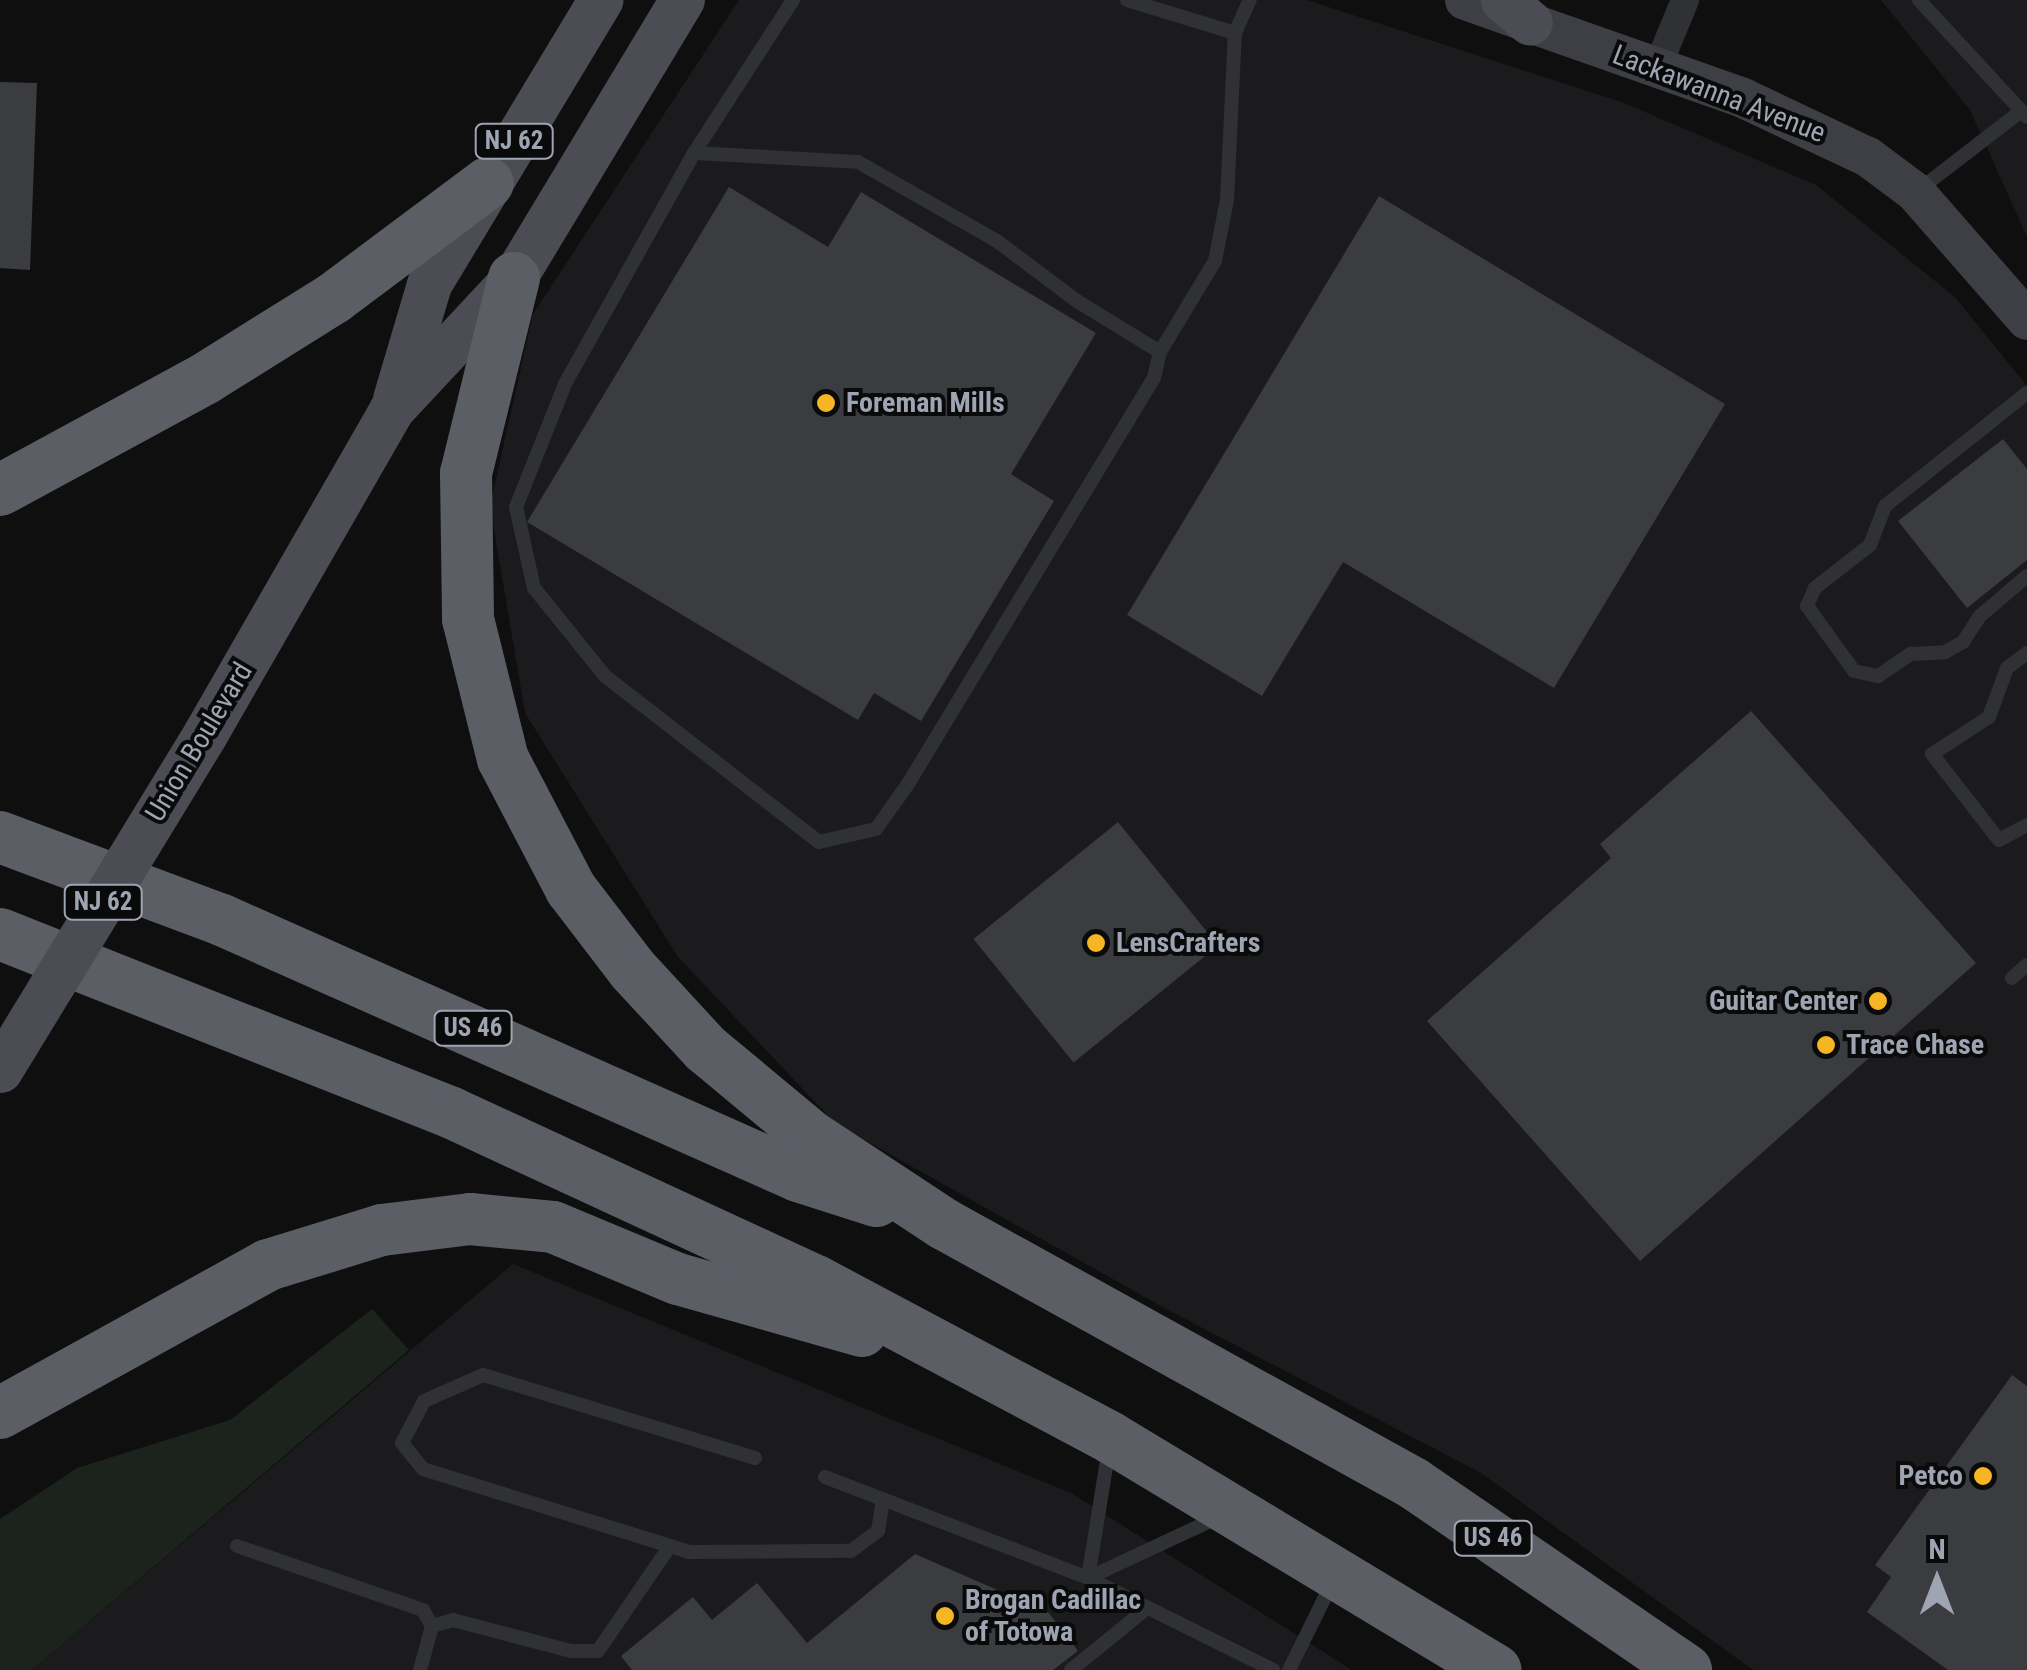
<!DOCTYPE html>
<style>
body{margin:0}
#map{position:relative;width:2027px;height:1670px;overflow:hidden;background:#0f0f10;font-family:"Roboto Condensed",sans-serif}
div>[style]{position:absolute}
[style*='--x']{left:calc(var(--x)*1px);top:calc(var(--y)*1px);width:calc(var(--w)*1px);rotate:calc(var(--a)*1deg)}
.built>*{inset:0;background:#1b1b1d}
.green>*{inset:0;background:#1b231c}
.building>*{inset:0;background:#3b3c40;transform-origin:0 0}
.lane>*{height:14px;margin:-7px;padding:0 7px;transform-origin:7px;border-radius:7px;background:#303135}
.street>*{height:28px;margin:-14px;padding:0 14px;transform-origin:14px;border-radius:14px;background:#303135}
.secondary>*{height:40px;margin:-20px;padding:0 20px;transform-origin:20px;border-radius:20px;background:#3e3f45}
.primary>*{height:45px;margin:-22.5px;padding:0 22.5px;transform-origin:22.5px;border-radius:22.5px;background:#4c4d54}
.highway>*{height:52px;margin:-26px;padding:0 26px;transform-origin:26px;border-radius:26px;background:#5c5e66}
.primary-bridge>*{height:45px;margin:-22.5px;padding:0 22.5px;transform-origin:22.5px;border-radius:22.5px;background:#4c4d54}
.dots>*{width:28px;height:28px;translate:-50% -50%;box-sizing:border-box;border:5px solid #0a0a0b;border-radius:50%}
span{translate:-50% -50%;white-space:nowrap;text-align:center;line-height:1.15;-webkit-text-stroke:8px #0a0a0b;paint-order:stroke}
.shield-label span{padding:2px 8px;background:#0a0a0b;border:2px solid;border-radius:8px;-webkit-text-stroke-width:0}
.shield-label{font-size:25px;color:#9fa4b2;font-weight:700}
.street-label{font-size:28px;color:#9fa4b2}
.poi-label{font-size:28px;color:#9fa4b2;font-weight:700}
.left{translate:0 -50%;text-align:left}
.right{translate:-100% -50%;text-align:right}
.north{position:absolute;left:1887px;top:1530px;width:100px;height:100px;-webkit-text-stroke:8px #0a0a0b;paint-order:stroke;rotate:0deg;font-size:28px;font-weight:700;line-height:40px;text-align:center;color:#9fa4b2}
.north::after{content:'';display:block;margin:auto;width:35px;height:45px;background:#9fa4b2;clip-path:polygon(50% 0,100% 100%,50% 72%,0 100%)}
</style>
<div id="map">
<div class="built">
<div style="clip-path:polygon(739px 0,1307px 0,1624px 103px,1816px 185px,1955px 297px,2027px 386px,2027px 1670px,1753px 1670px,1481px 1473px,1170px 1311px,836px 1124px,678px 957px,525px 713px,490px 506px,533px 314px)"></div>
<div style="clip-path:polygon(1881px 0,2027px 0,2027px 237px,1970px 110px)"></div>
<div style="clip-path:polygon(513px 1264px,1071px 1493px,1352px 1670px,32px 1670px)"></div>
</div>
<div class="green">
<div style="clip-path:polygon(372px 1309px,409px 1350px,32px 1670px,0 1670px,0 1519px,77px 1468px,230px 1420px)"></div>
</div>
<div class="building">
<div style="clip-path:polygon(0 82px,37px 83px,30px 270px,0 268px)"></div>
<div style="clip-path:polygon(729px 187px,828px 247px,861px 192px,1096px 333px,1011px 474px,1054px 501px,921px 721px,874px 693px,858px 720px,527px 522px)"></div>
<div style="clip-path:polygon(1379px 196px,1725px 404px,1554px 688px,1343px 562px,1262px 696px,1127px 615px)"></div>
<div style="clip-path:polygon(2003px 439px,2027px 469px,2027px 560px,1967px 608px,1898px 521px)"></div>
<div style="clip-path:polygon(1751px 711px,1976px 963px,1640px 1261px,1427px 1021px,1611px 858px,1600px 844px)"></div>
<div style="left:1118px;top:822px;width:159px;height:186px;rotate:51deg"></div>
<div style="clip-path:polygon(2012px 1375px,2027px 1386px,2027px 1670px,1948px 1670px,1867px 1612px,1891px 1577px,1875px 1565px)"></div>
<div style="clip-path:polygon(915px 1554px,1048px 1612px,1078px 1651px,1053px 1670px,632px 1670px,621px 1656px,693px 1597px,712px 1620px,757px 1583px,807px 1643px)"></div>
</div>
<div class="lane">
<div style="--x:793;--y:0;--w:182;--a:122.9"></div>
<div style="--x:694;--y:153;--w:265;--a:119.2"></div>
<div style="--x:565;--y:384;--w:132;--a:111.7"></div>
<div style="--x:516;--y:507;--w:83;--a:77.5"></div>
<div style="--x:534;--y:588;--w:113;--a:51.1"></div>
<div style="--x:605;--y:676;--w:271;--a:37.8"></div>
<div style="--x:819;--y:842;--w:58;--a:-12.8"></div>
<div style="--x:876;--y:829;--w:55;--a:-54.6"></div>
<div style="--x:908;--y:784;--w:475;--a:-58.8"></div>
<div style="--x:1154;--y:378;--w:27;--a:-77"></div>
<div style="--x:1160;--y:352;--w:106;--a:-58.9"></div>
<div style="--x:1215;--y:261;--w:62;--a:-78.9"></div>
<div style="--x:1227;--y:200;--w:167;--a:-87.3"></div>
<div style="--x:1127;--y:0;--w:113;--a:17"></div>
<div style="--x:1235;--y:33;--w:36;--a:-66"></div>
<div style="--x:1919;--y:0;--w:159;--a:47.3"></div>
<div style="--x:694;--y:153;--w:164;--a:3.1"></div>
<div style="--x:858;--y:162;--w:160;--a:29.6"></div>
<div style="--x:997;--y:241;--w:100;--a:36.9"></div>
<div style="--x:1077;--y:301;--w:97;--a:31.6"></div>
<div style="--x:1916;--y:192;--w:133;--a:-37.6"></div>
<div style="--x:2027;--y:393;--w:181;--a:141.5"></div>
<div style="--x:1885;--y:506;--w:42;--a:111"></div>
<div style="--x:1870;--y:545;--w:70;--a:142"></div>
<div style="--x:1815;--y:588;--w:20;--a:114"></div>
<div style="--x:1807;--y:606;--w:80;--a:54.1"></div>
<div style="--x:1854;--y:671;--w:25;--a:12"></div>
<div style="--x:1878;--y:676;--w:40;--a:-34"></div>
<div style="--x:1911;--y:654;--w:34;--a:-3"></div>
<div style="--x:1945;--y:652;--w:21;--a:-29"></div>
<div style="--x:1963;--y:642;--w:31;--a:-57"></div>
<div style="--x:1980;--y:616;--w:62;--a:-40.4"></div>
<div style="--x:2027;--y:653;--w:25;--a:143"></div>
<div style="--x:2007;--y:668;--w:52;--a:110.2"></div>
<div style="--x:1989;--y:717;--w:68;--a:147"></div>
<div style="--x:1932;--y:754;--w:109;--a:52.1"></div>
<div style="--x:1999;--y:840;--w:32;--a:-28"></div>
<div style="--x:2012;--y:978;--w:20;--a:-41"></div>
<div style="--x:755;--y:1458;--w:284;--a:-163"></div>
<div style="--x:483;--y:1375;--w:64;--a:156.2"></div>
<div style="--x:424;--y:1401;--w:47;--a:117.6"></div>
<div style="--x:402;--y:1443;--w:33;--a:51"></div>
<div style="--x:423;--y:1469;--w:279;--a:17.3"></div>
<div style="--x:689;--y:1552;--w:162;--a:-0.4"></div>
<div style="--x:851;--y:1551;--w:34;--a:-37"></div>
<div style="--x:878;--y:1531;--w:31;--a:-81"></div>
<div style="--x:825;--y:1477;--w:282;--a:21"></div>
<div style="--x:1088;--y:1578;--w:207;--a:26.4"></div>
<div style="--x:237;--y:1546;--w:197;--a:19"></div>
<div style="--x:423;--y:1610;--w:18;--a:61"></div>
<div style="--x:1088;--y:1578;--w:145;--a:-25"></div>
<div style="--x:1088;--y:1578;--w:132;--a:-80.8"></div>
<div style="--x:420;--y:1670;--w:46;--a:-74.7"></div>
<div style="--x:432;--y:1626;--w:22;--a:-16"></div>
<div style="--x:453;--y:1620;--w:122;--a:14.7"></div>
<div style="--x:571;--y:1651;--w:27;--a:0"></div>
<div style="--x:598;--y:1651;--w:127;--a:-55.6"></div>
<div style="--x:1071;--y:1670;--w:98;--a:-39.2"></div>
<div style="--x:1289;--y:1670;--w:95;--a:-63.7"></div>
</div>
<div class="street">
<div style="--x:1657;--y:68;--w:74;--a:-67.6"></div>
</div>
<div class="secondary">
<div style="--x:1465;--y:0;--w:295;--a:19.4"></div>
<div style="--x:1743;--y:98;--w:138;--a:25.3"></div>
<div style="--x:1868;--y:157;--w:59;--a:36.7"></div>
<div style="--x:1915;--y:192;--w:170;--a:48.8"></div>
</div>
<div class="primary">
<div style="--x:1503;--y:0;--w:35;--a:40"></div>
<div style="--x:395;--y:399;--w:120;--a:-73.5"></div>
<div style="--x:429;--y:284;--w:332;--a:-58.9"></div>
<div style="--x:205;--y:734;--w:374;--a:-60.1"></div>
<div style="--x:391;--y:410;--w:180;--a:-47"></div>
<div style="--x:514;--y:278;--w:325;--a:-58.9"></div>
</div>
<div class="highway">
<div style="--x:514;--y:278;--w:201;--a:103.8"></div>
<div style="--x:466;--y:473;--w:146;--a:89.2"></div>
<div style="--x:468;--y:619;--w:144;--a:76"></div>
<div style="--x:503;--y:759;--w:147;--a:62.4"></div>
<div style="--x:571;--y:889;--w:102;--a:52.6"></div>
<div style="--x:633;--y:970;--w:108;--a:47.3"></div>
<div style="--x:706;--y:1049;--w:138;--a:39.7"></div>
<div style="--x:812;--y:1137;--w:158;--a:33.4"></div>
<div style="--x:944;--y:1224;--w:536;--a:28.91"></div>
<div style="--x:1413;--y:1483;--w:331;--a:34.4"></div>
<div style="--x:0;--y:490;--w:234;--a:-28.5"></div>
<div style="--x:206;--y:378;--w:151;--a:-32"></div>
<div style="--x:334;--y:298;--w:192;--a:-36.8"></div>
<div style="--x:0;--y:837;--w:237;--a:20.5"></div>
<div style="--x:222;--y:920;--w:630;--a:23.96"></div>
<div style="--x:798;--y:1176;--w:82;--a:17.8"></div>
<div style="--x:0;--y:934;--w:486;--a:21.6"></div>
<div style="--x:452;--y:1113;--w:401;--a:24.8"></div>
<div style="--x:816;--y:1281;--w:334;--a:28"></div>
<div style="--x:1111;--y:1438;--w:449;--a:31.1"></div>
<div style="--x:0;--y:1413;--w:306;--a:-28.9"></div>
<div style="--x:268;--y:1265;--w:119;--a:-17.1"></div>
<div style="--x:382;--y:1230;--w:89;--a:-7.1"></div>
<div style="--x:470;--y:1219;--w:83;--a:5.5"></div>
<div style="--x:553;--y:1227;--w:135;--a:22.6"></div>
<div style="--x:678;--y:1279;--w:191;--a:15.8"></div>
</div>
<div class="primary-bridge">
<div style="--x:0;--y:1070;--w:394;--a:-58.6"></div>
</div>
<div class="dots">
<div style="left:826px;top:403px;background:#f6b522"></div>
<div style="left:1096px;top:943px;background:#f6b522"></div>
<div style="left:1878px;top:1001px;background:#f6b522"></div>
<div style="left:1826px;top:1045px;background:#f6b522"></div>
<div style="left:1983px;top:1476px;background:#f6b522"></div>
<div style="left:945px;top:1616px;background:#f6b522"></div>
</div>
<div class="shield-label">
<span style="left:514px;top:141px">NJ 62</span>
<span style="left:103px;top:902px">NJ 62</span>
<span style="left:473px;top:1028px">US 46</span>
<span style="left:1493px;top:1538px">US 46</span>
</div>
<div class="street-label">
<span style="left:1719px;top:94px;rotate:21deg">Lackawanna Avenue</span>
<span style="left:199px;top:742px;rotate:-59deg">Union Boulevard</span>
</div>
<div class="poi-label">
<span class="left" style="left:846px;top:403px">Foreman Mills</span>
<span class="left" style="left:1116px;top:943px">LensCrafters</span>
<span class="right" style="left:1858px;top:1001px">Guitar Center</span>
<span class="left" style="left:1846px;top:1045px">Trace Chase</span>
<span class="right" style="left:1963px;top:1476px">Petco</span>
<span class="left" style="left:965px;top:1616px">Brogan Cadillac<br>of Totowa</span>
</div>
<div class="north">N</div>
</div>
